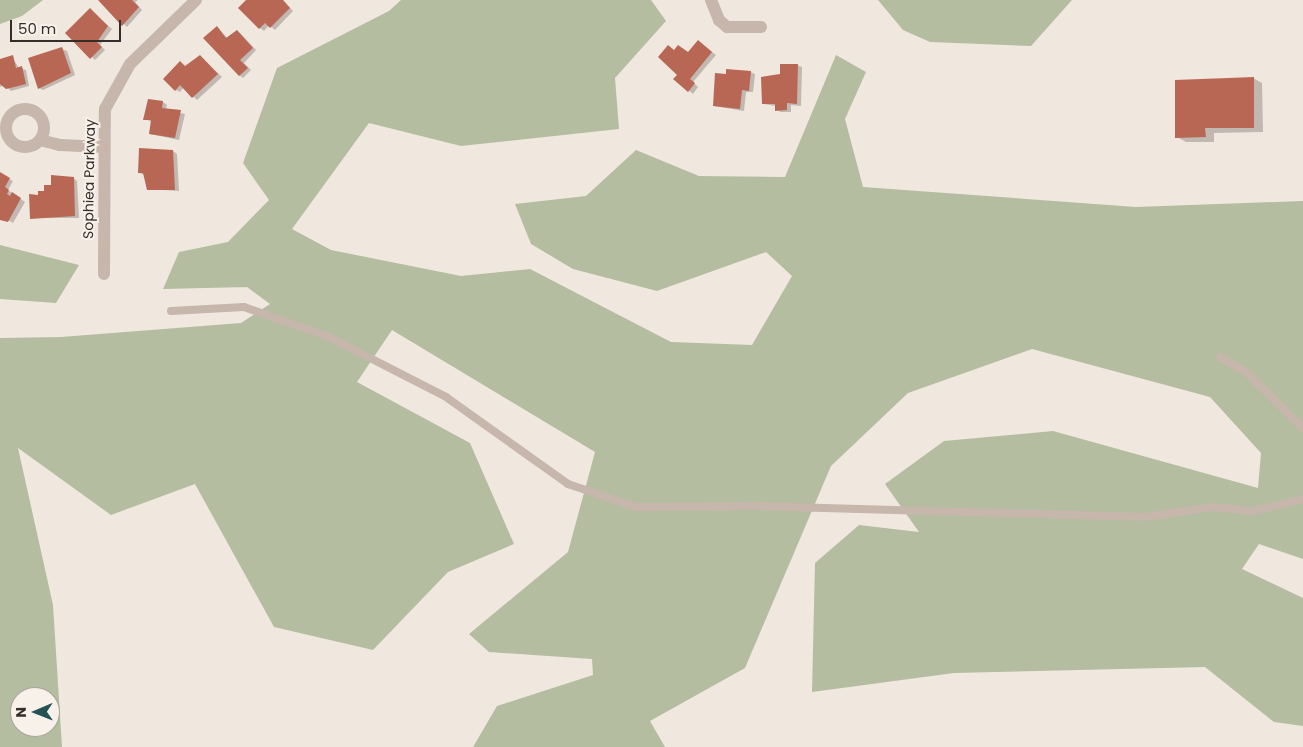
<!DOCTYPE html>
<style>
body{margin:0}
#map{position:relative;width:1303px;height:747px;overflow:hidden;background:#f0e7de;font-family:Poppins,sans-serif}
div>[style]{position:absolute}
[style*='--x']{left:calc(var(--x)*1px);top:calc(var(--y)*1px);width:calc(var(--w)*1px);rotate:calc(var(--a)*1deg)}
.green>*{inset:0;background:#b5bda0}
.shadow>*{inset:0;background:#0003}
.building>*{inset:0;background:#b86754}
.service>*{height:8px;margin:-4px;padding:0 4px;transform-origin:4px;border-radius:4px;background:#c6b6ac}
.minor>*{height:12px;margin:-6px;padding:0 6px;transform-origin:6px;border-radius:6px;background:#c6b6ac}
.minor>.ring{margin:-6px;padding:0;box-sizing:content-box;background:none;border:12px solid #c6b6ac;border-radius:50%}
span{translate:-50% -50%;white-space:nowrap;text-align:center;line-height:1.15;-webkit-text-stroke:4px #f8f1ea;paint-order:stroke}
.street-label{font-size:14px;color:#352d2a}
.north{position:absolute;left:10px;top:687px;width:50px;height:50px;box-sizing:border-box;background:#f8f1ea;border:1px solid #aaa39d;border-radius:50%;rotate:269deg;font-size:14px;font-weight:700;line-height:20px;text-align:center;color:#352d2a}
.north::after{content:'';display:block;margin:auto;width:18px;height:22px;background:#245252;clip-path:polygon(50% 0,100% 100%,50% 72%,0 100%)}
.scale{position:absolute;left:10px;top:20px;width:111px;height:22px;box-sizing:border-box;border:2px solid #352d2a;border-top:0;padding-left:6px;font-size:15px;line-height:18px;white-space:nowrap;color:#352d2a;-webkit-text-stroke:4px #f8f1ea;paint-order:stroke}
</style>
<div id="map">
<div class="green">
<div style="clip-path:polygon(0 0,43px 0,22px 16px,0 24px)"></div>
<div style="clip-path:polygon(evenodd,401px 0,651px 0,666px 21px,615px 78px,619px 129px,461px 146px,369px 123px,292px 229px,331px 250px,461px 276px,530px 269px,671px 342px,752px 345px,792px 276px,766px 252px,657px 291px,573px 269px,531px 244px,515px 204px,586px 196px,636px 150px,699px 176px,785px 177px,836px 55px,866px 72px,845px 119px,863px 187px,1136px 207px,1303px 201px,1303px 559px,1259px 544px,1242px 569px,1303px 598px,1303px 726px,1274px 722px,1205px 667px,954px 673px,812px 692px,815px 563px,859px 525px,919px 532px,885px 484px,944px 441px,1053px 431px,1258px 488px,1261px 453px,1210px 397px,1032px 349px,908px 393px,831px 466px,745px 668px,650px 721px,665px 747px,473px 747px,497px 706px,593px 675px,592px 659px,489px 652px,469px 634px,568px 552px,595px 452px,392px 330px,357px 382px,470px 443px,514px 544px,448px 572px,373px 650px,274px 627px,195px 484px,111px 515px,18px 448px,53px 605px,62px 747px,0 747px,0 338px,61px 337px,241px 323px,270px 304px,247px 287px,163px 289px,179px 252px,228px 242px,269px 200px,243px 163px,277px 68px,389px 11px,401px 0,20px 697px,50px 697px,50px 727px,20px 727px,20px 697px)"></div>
<div style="clip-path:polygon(878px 0,1072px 0,1031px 46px,930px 42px,903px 30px)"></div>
<div style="clip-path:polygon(0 245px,79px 265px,56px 303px,0 299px)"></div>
</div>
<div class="shadow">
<div style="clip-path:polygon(100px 0,138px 0,135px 2px,142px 10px,127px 27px)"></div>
<div style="clip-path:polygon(248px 0,283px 0,293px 11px,275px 30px,269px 25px,264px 31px,260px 28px)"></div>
<div style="clip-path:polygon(90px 10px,112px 29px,100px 45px,105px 50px,95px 60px,67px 33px)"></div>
<div style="clip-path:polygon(218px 28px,228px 39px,237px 32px,241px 34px,256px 50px,244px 63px,251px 70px,243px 78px,239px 75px)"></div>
<div style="clip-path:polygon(702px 44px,716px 55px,693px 82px,698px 87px,693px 94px,675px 79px,678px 75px,675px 51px,689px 53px)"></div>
<div style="clip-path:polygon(62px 49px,67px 51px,75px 75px,43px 90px,39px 88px)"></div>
<div style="clip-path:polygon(200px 56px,222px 77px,197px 100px,184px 87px,180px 92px,176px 90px,180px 62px,186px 67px)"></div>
<div style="clip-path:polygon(12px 57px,19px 68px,26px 70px,29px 86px,11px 91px,5px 85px,0 87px,0 60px)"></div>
<div style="clip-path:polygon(797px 65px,802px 67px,801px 106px,791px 105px,791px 112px,780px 112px,776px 106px,764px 104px)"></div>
<div style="clip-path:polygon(750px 72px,755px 74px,753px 92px,746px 92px,744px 111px,714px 106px,727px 76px)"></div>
<div style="clip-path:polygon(1253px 78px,1262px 83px,1263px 132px,1214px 133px,1214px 142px,1186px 142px,1177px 137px)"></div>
<div style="clip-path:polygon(149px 100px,163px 102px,167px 105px,166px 110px,185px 114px,179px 140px,150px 134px,152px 122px,145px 119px)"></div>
<div style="clip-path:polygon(173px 151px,177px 154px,179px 191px,148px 189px,145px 175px,139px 173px)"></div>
<div style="clip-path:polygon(0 174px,13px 181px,8px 190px,25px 202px,13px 223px,0 215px)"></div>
<div style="clip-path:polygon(73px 178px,77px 181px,79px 218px,31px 218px,39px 196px)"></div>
</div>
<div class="building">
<div style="clip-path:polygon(98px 0,132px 0,139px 7px,122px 26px)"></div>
<div style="clip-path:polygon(246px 0,283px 0,290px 8px,270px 28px,265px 23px,259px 29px,238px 8px)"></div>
<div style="clip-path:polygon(90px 8px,108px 26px,97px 42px,102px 47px,90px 59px,65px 33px)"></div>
<div style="clip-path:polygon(217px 26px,226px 38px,237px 30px,253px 48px,240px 60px,248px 68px,239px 76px,203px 38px)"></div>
<div style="clip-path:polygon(698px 40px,712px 52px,690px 79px,695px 83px,688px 92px,673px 79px,677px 75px,658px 57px,668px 45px,674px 50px,678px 45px,688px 52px)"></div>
<div style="clip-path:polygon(62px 47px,71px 73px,38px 89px,28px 58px)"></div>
<div style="clip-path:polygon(13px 55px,16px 68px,22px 66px,26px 84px,6px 89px,0 84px,0 59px)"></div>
<div style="clip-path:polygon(200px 55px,218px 74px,192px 98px,180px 85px,175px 91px,163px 79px,180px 61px,185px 66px)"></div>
<div style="clip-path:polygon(780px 64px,798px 64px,797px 104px,787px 103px,787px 110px,775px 111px,775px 104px,762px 104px,761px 77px,780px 74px)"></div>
<div style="clip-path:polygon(726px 69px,751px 71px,749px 91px,742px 90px,740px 109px,713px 106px,715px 73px,726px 74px)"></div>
<div style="clip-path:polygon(1254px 77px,1254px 128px,1205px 128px,1206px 137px,1175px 138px,1175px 80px)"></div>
<div style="clip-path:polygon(148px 99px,163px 101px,162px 108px,181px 110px,175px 138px,149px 134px,151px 120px,143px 120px)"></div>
<div style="clip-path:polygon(139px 148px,173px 150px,175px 190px,147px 190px,143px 173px,138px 173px)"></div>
<div style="clip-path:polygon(0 172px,10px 178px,5px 187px,9px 190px,7px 194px,10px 196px,12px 192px,21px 198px,8px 222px,0 220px)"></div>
<div style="clip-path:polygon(51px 175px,74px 177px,75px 216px,30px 219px,29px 194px,38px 195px,38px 191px,44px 191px,44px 185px,51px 185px)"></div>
</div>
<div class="service">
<div style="--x:171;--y:311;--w:73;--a:-3.1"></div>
<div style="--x:244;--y:307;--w:88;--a:19.3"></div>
<div style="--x:327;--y:336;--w:134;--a:27.1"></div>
<div style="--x:446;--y:397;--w:150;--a:35.5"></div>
<div style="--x:568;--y:484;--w:72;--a:18.7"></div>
<div style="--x:636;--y:507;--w:117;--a:-0.5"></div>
<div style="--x:753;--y:506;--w:392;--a:1.6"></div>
<div style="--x:1145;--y:517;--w:68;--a:-8.5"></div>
<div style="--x:1212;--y:507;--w:41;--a:5.6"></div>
<div style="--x:1253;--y:511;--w:51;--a:-13.5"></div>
<div style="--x:1220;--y:357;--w:30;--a:30"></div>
<div style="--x:1246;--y:372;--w:80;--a:44.5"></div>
</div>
<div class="minor">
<div style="--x:711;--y:0;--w:22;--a:68"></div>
<div style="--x:719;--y:20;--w:11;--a:41"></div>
<div style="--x:727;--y:27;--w:34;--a:0"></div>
<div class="ring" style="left:6px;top:109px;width:26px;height:26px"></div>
<div style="--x:40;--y:140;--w:21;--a:14"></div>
<div style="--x:60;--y:145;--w:43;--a:2.7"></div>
<div style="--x:104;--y:274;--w:165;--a:-89.7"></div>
<div style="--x:105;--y:109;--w:51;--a:-60.9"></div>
<div style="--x:130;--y:64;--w:92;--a:-44.1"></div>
</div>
<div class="street-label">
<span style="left:89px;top:179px;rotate:-89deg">Sophiea Parkway</span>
</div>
<div class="north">N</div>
<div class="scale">50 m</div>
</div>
